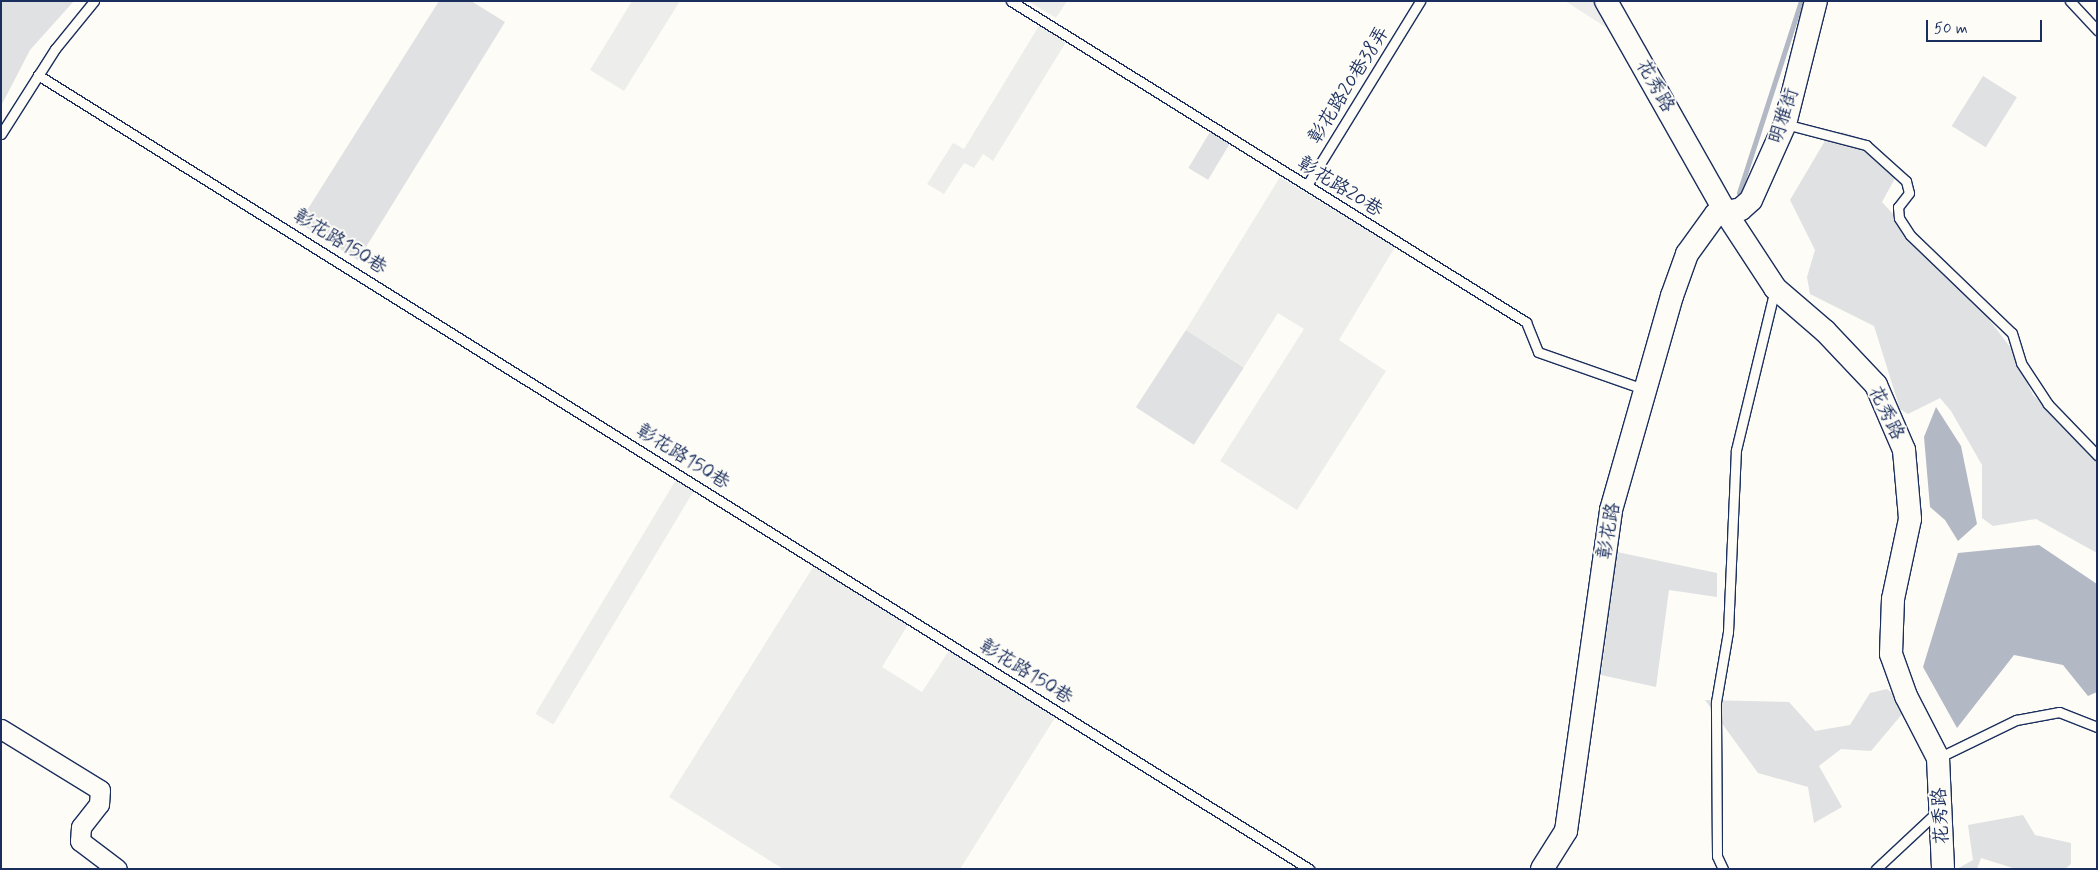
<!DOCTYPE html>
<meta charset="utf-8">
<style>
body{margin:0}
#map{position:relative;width:2098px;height:870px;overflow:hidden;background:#fdfcf7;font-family:Mynerve,"LXGW WenKai TC",sans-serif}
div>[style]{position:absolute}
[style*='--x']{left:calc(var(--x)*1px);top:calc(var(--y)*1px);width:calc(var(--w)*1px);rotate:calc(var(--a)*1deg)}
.built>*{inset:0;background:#edeeec;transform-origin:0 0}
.green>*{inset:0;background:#e0e1e3;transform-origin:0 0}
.water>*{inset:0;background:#b3b8c5}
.stream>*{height:4.5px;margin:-2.25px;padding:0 2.25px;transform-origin:2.25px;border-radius:2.25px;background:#b3b8c5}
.roads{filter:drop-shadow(1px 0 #1b2f5e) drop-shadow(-1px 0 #1b2f5e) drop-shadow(0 1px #1b2f5e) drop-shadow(0 -1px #1b2f5e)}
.service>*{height:9px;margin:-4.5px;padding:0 4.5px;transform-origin:4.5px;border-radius:4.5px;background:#fdfcf7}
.minor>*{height:19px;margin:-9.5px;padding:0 9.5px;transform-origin:9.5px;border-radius:9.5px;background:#fdfcf7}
.tertiary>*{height:22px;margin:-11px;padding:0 11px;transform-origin:11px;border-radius:11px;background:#fdfcf7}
span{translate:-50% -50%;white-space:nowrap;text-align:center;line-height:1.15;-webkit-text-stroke:4px #fdfcf7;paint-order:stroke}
.street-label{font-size:19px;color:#1b2f5e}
.frame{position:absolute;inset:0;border:2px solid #1b2f5e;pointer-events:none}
.scale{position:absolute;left:1926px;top:20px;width:116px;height:22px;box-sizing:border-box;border:2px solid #1b2f5e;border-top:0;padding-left:6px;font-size:15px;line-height:18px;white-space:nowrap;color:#1b2f5e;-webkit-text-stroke:4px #fdfcf7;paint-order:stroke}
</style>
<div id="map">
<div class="built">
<div style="clip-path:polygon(632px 1px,680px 1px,624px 91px,590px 70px)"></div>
<div style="clip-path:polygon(1028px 1px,1067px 1px,1056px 18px)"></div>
<div style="clip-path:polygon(1565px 1px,1593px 1px,1609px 24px,1607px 28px)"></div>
<div style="clip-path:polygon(1040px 24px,1066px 42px,993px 161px,983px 154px,974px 168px,964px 163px,944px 194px,927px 184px,953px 143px,964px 149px)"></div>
<div style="clip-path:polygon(1280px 177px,1395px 247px,1339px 340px,1386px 371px,1297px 510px,1220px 461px,1304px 329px,1278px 313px,1244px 367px,1186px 330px)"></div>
<div style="left:677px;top:478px;width:21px;height:275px;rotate:31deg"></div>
<div style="clip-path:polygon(815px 564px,909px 623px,882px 667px,922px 692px,950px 649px,1056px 716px,960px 869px,783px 869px,669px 797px)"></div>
</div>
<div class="green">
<div style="clip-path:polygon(1px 1px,74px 1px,30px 50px,1px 106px)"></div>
<div style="clip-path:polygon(439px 1px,471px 1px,505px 22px,358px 260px,299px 223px)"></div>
<div style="left:1983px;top:76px;width:40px;height:59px;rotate:32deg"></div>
<div style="left:1210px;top:132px;width:23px;height:42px;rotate:31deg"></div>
<div style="clip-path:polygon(1842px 132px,1858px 137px,1899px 171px,1882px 202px,1988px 318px,2010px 347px,2033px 395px,2097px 457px,2097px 553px,2036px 519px,1993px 526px,1982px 518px,1982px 465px,1951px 411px,1940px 398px,1908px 414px,1900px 409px,1874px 326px,1810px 294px,1807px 277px,1815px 250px,1790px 200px,1829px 134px)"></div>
<div style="left:1186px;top:330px;width:69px;height:92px;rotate:33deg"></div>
<div style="clip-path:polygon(1617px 552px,1717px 573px,1717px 597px,1669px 590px,1656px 687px,1601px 675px)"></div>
<div style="clip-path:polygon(1887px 689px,1908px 707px,1871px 751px,1841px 749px,1819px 766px,1842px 807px,1814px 823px,1808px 787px,1758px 773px,1705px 700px,1789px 702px,1815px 731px,1850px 725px,1870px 693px)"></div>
<div style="clip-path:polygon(2023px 815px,2035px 835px,2071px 843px,2071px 864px,2065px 869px,2016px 869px,1981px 858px,1977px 869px,1957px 869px,1973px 860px,1968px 825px)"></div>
</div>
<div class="water">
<div style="clip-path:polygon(1936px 407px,1961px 446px,1977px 524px,1958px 541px,1945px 520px,1930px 507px,1924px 437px)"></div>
<div style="clip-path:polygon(2039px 545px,2097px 584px,2097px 692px,2088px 696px,2063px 665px,2014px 655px,1957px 728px,1923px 667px,1958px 553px)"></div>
</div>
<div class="stream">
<div style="--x:1739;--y:193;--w:202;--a:-72.1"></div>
</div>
<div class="roads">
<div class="service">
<div style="--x:1011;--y:1;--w:607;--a:31.94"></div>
<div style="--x:1526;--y:322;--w:32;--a:68"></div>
<div style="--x:1538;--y:352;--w:114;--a:19.4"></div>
<div style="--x:2070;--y:1;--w:40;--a:47"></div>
<div style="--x:38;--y:75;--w:1499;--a:31.99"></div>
<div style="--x:1785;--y:124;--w:84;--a:14.5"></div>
<div style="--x:1866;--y:145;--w:54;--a:42"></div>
<div style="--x:1906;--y:181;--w:12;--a:76"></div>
<div style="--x:1909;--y:193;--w:18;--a:128"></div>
<div style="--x:1898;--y:207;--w:11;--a:85"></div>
<div style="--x:1899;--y:218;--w:20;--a:57"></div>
<div style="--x:1910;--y:235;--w:141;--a:43.9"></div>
<div style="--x:2012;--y:333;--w:31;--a:73"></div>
<div style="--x:2021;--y:363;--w:49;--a:56.6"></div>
<div style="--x:2048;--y:404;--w:71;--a:46.1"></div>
<div style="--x:1;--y:134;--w:101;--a:-57.6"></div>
<div style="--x:55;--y:49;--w:62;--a:-50.9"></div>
<div style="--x:1307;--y:185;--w:216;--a:-58.4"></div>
<div style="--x:1938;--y:758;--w:87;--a:-26"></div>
<div style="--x:2016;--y:720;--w:44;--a:-10.5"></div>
<div style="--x:2059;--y:712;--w:41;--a:21.5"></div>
<div style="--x:1723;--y:869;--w:14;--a:-115"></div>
<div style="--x:1717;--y:856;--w:154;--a:-90.4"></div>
<div style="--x:1716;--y:702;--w:71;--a:-80.3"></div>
<div style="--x:1728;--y:632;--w:182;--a:-87.5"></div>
<div style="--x:1736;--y:450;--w:166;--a:-76.4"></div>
<div style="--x:1876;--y:869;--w:85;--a:-43.1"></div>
</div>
<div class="minor">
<div style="--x:1;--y:729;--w:116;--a:31.6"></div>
<div style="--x:100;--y:790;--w:14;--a:94"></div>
<div style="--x:99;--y:804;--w:29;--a:128"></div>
<div style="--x:81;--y:827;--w:14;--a:94"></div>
<div style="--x:80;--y:841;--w:46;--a:37.1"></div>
</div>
<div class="tertiary">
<div style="--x:1606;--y:1;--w:244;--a:60.5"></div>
<div style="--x:1726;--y:213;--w:90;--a:56.8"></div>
<div style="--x:1775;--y:288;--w:66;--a:40.7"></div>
<div style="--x:1825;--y:331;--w:74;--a:46.6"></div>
<div style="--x:1876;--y:385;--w:71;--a:66.7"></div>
<div style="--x:1904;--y:450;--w:69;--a:85"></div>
<div style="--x:1910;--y:519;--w:82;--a:102"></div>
<div style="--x:1893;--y:599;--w:55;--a:92.1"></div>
<div style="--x:1891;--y:654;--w:45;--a:70.3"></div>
<div style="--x:1906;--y:696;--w:70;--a:62.7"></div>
<div style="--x:1938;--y:758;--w:111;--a:87.4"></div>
<div style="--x:1542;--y:869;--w:45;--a:-57.7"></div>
<div style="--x:1566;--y:831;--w:324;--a:-82"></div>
<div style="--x:1611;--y:510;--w:223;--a:-74.1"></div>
<div style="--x:1672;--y:296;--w:45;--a:-70.3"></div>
<div style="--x:1687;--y:254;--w:49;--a:-54.1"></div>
<div style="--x:1716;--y:214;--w:25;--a:-11"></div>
<div style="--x:1741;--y:209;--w:13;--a:-42"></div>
<div style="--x:1751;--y:200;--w:83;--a:-65.9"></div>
<div style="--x:1785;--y:124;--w:127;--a:-75.9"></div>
</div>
</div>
<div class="street-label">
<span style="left:1349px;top:85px;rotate:-58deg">彰花路20巷38弄</span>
<span style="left:1655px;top:86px;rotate:60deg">花秀路</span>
<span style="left:1784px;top:116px;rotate:-72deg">明雅街</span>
<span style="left:1340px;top:187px;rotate:32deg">彰花路20巷</span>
<span style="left:340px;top:242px;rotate:32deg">彰花路150巷</span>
<span style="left:1886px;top:413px;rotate:64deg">花秀路</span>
<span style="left:683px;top:457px;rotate:32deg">彰花路150巷</span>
<span style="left:1609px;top:531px;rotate:-80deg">彰花路</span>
<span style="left:1026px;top:672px;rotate:32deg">彰花路150巷</span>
<span style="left:1941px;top:816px;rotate:-93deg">花秀路</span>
</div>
<div class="frame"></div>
<div class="scale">50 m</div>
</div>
